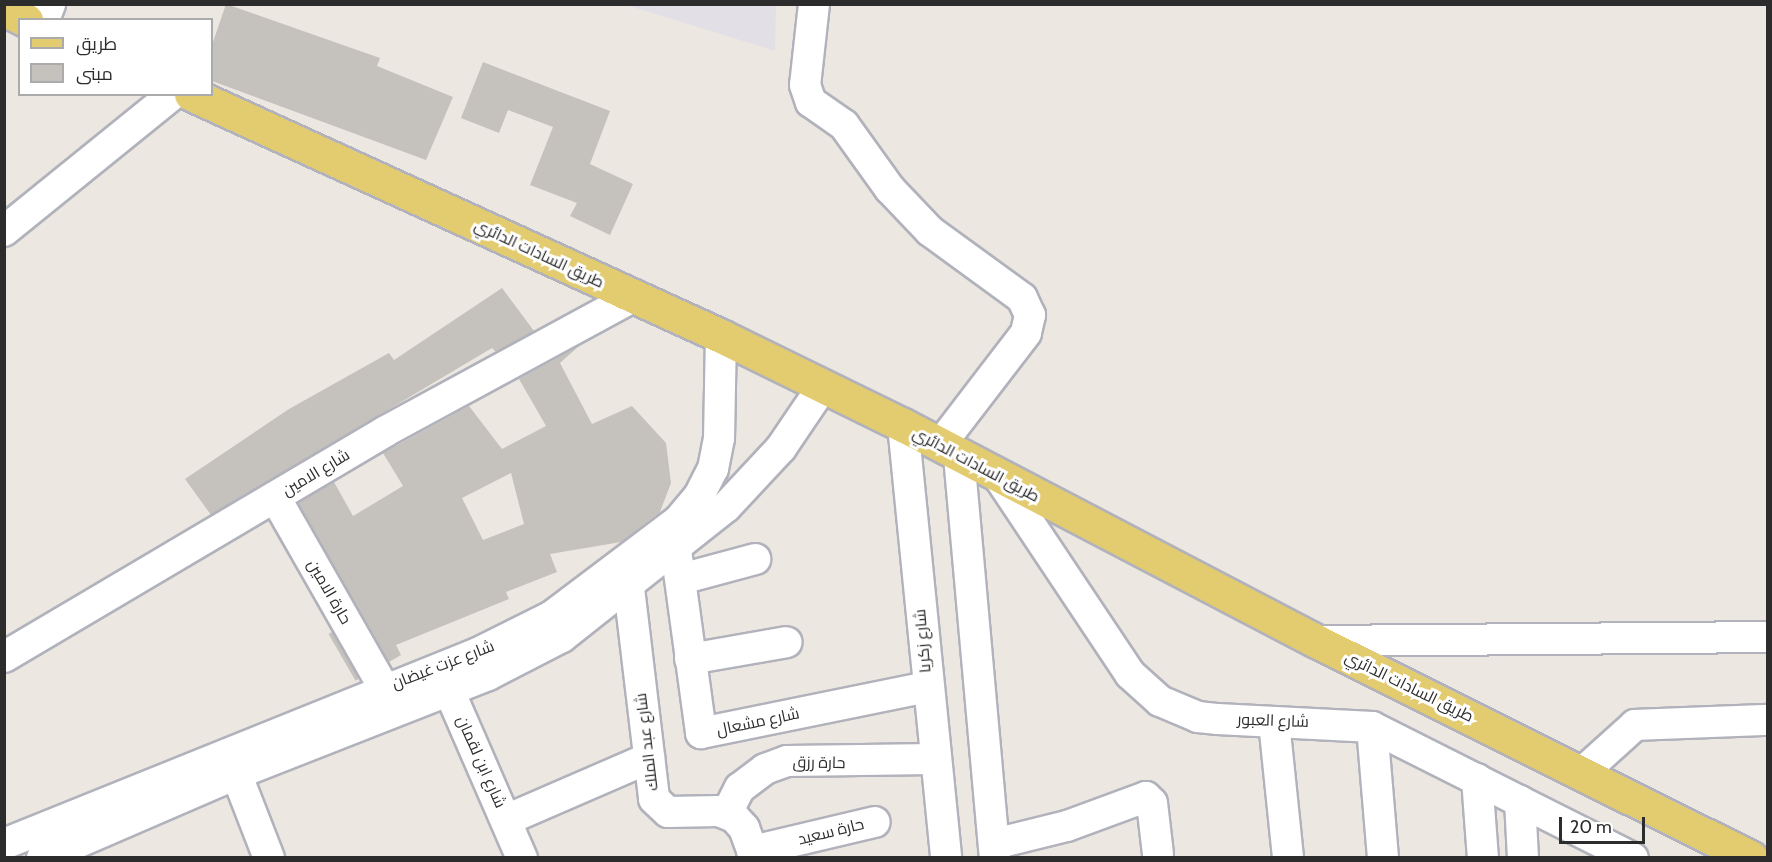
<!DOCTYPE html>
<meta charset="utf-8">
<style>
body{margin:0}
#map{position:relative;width:1772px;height:862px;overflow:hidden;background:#ece8e1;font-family:Cabin,Cairo,sans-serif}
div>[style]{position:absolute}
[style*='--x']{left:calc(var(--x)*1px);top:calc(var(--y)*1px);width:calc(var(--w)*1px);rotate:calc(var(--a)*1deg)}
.industrial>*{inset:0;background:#e2e0e6}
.building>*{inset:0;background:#c5c1bc;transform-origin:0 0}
.roads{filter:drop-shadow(2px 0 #b1b2bb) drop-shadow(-2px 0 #b1b2bb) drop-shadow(0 2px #b1b2bb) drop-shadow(0 -2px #b1b2bb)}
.minor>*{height:30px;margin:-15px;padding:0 15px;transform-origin:15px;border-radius:15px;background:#fff}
.major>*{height:33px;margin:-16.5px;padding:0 16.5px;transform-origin:16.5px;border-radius:16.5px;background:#e3cb6f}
span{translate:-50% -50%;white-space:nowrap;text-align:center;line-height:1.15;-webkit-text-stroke:6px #fff;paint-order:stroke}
.street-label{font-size:16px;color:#2c2c2c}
.frame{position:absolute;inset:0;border:6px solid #2c2c2c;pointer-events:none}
.legend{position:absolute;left:18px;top:18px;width:195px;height:78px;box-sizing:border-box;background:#fff;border:2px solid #ababab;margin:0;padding:8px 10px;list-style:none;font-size:18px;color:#2c2c2c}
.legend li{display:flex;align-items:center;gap:12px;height:30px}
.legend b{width:30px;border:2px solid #ababab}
.scale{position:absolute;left:1559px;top:817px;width:86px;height:27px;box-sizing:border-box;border:3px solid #2c2c2c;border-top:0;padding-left:8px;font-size:18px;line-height:21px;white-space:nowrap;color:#2c2c2c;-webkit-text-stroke:4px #fff;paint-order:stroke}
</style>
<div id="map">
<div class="industrial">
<div style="clip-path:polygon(626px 5px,776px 5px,775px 51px)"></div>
</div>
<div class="building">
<div style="clip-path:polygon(226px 4px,380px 58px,377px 66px,453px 97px,426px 160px,212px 81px,212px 45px)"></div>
<div style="clip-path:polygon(483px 62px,610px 111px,590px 164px,633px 184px,610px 235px,570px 216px,577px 203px,530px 185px,553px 127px,508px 110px,499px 133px,461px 118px)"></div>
<div style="clip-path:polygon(502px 288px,534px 331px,496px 352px,492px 348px,211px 515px,185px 479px,289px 409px,389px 353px,394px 360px)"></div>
<div style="clip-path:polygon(evenodd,579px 346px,560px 363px,592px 424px,632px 406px,666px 443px,671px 483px,660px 512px,621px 542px,550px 554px,557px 572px,506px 592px,509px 599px,396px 645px,401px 655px,389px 662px,298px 503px,334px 482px,353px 516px,403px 486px,383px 453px,469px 406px,502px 449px,546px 426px,519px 379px,579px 346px,511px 473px,524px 524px,483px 540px,462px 498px,511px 473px)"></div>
<div style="left:332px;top:632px;width:54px;height:4px;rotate:60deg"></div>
</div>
<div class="roads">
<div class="minor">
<div style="--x:814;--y:4;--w:81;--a:96.3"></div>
<div style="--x:805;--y:85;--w:18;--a:71"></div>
<div style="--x:811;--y:102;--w:40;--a:34.9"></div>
<div style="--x:844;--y:125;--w:79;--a:54.3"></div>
<div style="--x:890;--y:189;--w:58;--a:46.4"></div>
<div style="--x:930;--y:231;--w:114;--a:36.1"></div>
<div style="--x:1022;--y:298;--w:19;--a:65"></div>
<div style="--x:1030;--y:315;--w:18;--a:103"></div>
<div style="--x:1026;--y:333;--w:141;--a:127.5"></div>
<div style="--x:44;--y:20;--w:17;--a:-69"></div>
<div style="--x:4;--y:231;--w:218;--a:-39"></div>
<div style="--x:903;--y:425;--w:435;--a:84.3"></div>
<div style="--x:959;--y:456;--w:404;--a:84.9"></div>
<div style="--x:1000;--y:479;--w:234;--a:56.3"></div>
<div style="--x:1130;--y:674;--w:40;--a:42"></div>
<div style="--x:1160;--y:701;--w:41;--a:22.8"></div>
<div style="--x:1198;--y:717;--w:20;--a:6"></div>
<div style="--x:1218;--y:719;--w:154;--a:3"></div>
<div style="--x:1372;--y:727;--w:292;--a:26.7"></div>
<div style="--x:275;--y:497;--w:220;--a:60.3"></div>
<div style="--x:676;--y:550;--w:185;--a:82.2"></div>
<div style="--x:701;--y:733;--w:231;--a:-11.5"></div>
<div style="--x:681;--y:579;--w:77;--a:-15.1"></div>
<div style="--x:629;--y:588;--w:212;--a:83.2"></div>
<div style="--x:654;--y:799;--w:19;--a:43"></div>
<div style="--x:668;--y:812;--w:51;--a:-1.1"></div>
<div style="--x:719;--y:811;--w:16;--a:22"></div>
<div style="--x:734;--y:817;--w:15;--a:48"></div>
<div style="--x:744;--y:828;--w:32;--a:70"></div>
<div style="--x:1316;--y:641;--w:452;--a:-0.5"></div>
<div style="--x:4;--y:657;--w:444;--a:-30.6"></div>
<div style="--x:386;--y:431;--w:281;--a:-28.5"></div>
<div style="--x:690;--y:659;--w:98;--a:-9.9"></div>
<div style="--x:441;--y:672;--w:203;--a:66.5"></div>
<div style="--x:1274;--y:722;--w:137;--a:84.1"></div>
<div style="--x:1372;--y:727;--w:131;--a:85.2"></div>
<div style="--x:229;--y:755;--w:110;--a:68.8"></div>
<div style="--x:1583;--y:772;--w:70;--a:-42.1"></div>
<div style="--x:1635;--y:725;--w:133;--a:-2.2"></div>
<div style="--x:1477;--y:779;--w:79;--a:85.7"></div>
<div style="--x:1520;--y:801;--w:57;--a:87"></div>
<div style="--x:727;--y:813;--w:28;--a:-63"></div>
<div style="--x:740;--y:788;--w:31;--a:-37"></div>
<div style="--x:765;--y:769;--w:23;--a:-20"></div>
<div style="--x:787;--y:761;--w:148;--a:-0.8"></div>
<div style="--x:506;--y:820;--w:156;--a:-23.4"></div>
<div style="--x:4;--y:844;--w:511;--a:-21.95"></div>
<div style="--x:478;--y:653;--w:83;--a:-26.6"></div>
<div style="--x:552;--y:616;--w:159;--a:-37.1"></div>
<div style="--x:679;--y:520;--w:31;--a:-50"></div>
<div style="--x:699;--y:496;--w:30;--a:-63"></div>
<div style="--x:713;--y:469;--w:31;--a:-79"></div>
<div style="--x:719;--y:439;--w:103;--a:-88.9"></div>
<div style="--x:994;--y:844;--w:75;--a:-13.9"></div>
<div style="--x:1067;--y:826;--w:84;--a:-20.2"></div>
<div style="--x:1146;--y:797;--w:8;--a:45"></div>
<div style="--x:1152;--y:803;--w:51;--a:83.3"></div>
<div style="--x:752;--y:851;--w:126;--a:-13.3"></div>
<div style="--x:42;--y:858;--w:211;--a:-23.4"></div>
<div style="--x:236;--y:774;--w:271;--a:-21.4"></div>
<div style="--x:488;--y:675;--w:83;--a:-27.2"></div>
<div style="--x:562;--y:637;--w:209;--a:-38.4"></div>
<div style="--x:726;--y:507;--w:81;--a:-47"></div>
<div style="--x:781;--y:448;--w:75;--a:-55.9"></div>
</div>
<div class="major">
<div style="--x:4;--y:9;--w:25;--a:27"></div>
<div style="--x:191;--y:94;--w:583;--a:24.54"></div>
<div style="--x:721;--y:336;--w:203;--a:26.1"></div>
<div style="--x:903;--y:425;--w:466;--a:27.6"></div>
<div style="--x:1316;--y:641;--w:486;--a:26.5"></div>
</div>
</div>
<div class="street-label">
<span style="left:539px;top:254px;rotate:25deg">طريق السادات الدائري</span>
<span style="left:976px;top:465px;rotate:28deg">طريق السادات الدائري</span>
<span style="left:316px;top:473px;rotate:-31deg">شارع الامين</span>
<span style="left:329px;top:592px;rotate:60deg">حارة الامين</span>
<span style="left:923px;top:641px;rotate:-95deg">شارع زكريا</span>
<span style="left:443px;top:665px;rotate:-21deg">شارع عزت غيضان</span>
<span style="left:1409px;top:687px;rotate:26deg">طريق السادات الدائري</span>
<span style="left:1273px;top:721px;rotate:2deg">شارع العبور</span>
<span style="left:758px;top:722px;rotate:-12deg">شارع مشعال</span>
<span style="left:647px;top:742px;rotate:-97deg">شارع عبد الملك</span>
<span style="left:481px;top:762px;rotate:66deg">شارع ابن لقمان</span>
<span style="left:819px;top:763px;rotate:1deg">حارة رزق</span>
<span style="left:831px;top:832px;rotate:-14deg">حارة سعيد</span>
</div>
<div class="frame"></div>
<ul class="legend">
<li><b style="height:8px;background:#e3cb6f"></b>طريق</li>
<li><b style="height:16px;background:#c5c1bc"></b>مبنى</li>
</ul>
<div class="scale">20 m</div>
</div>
